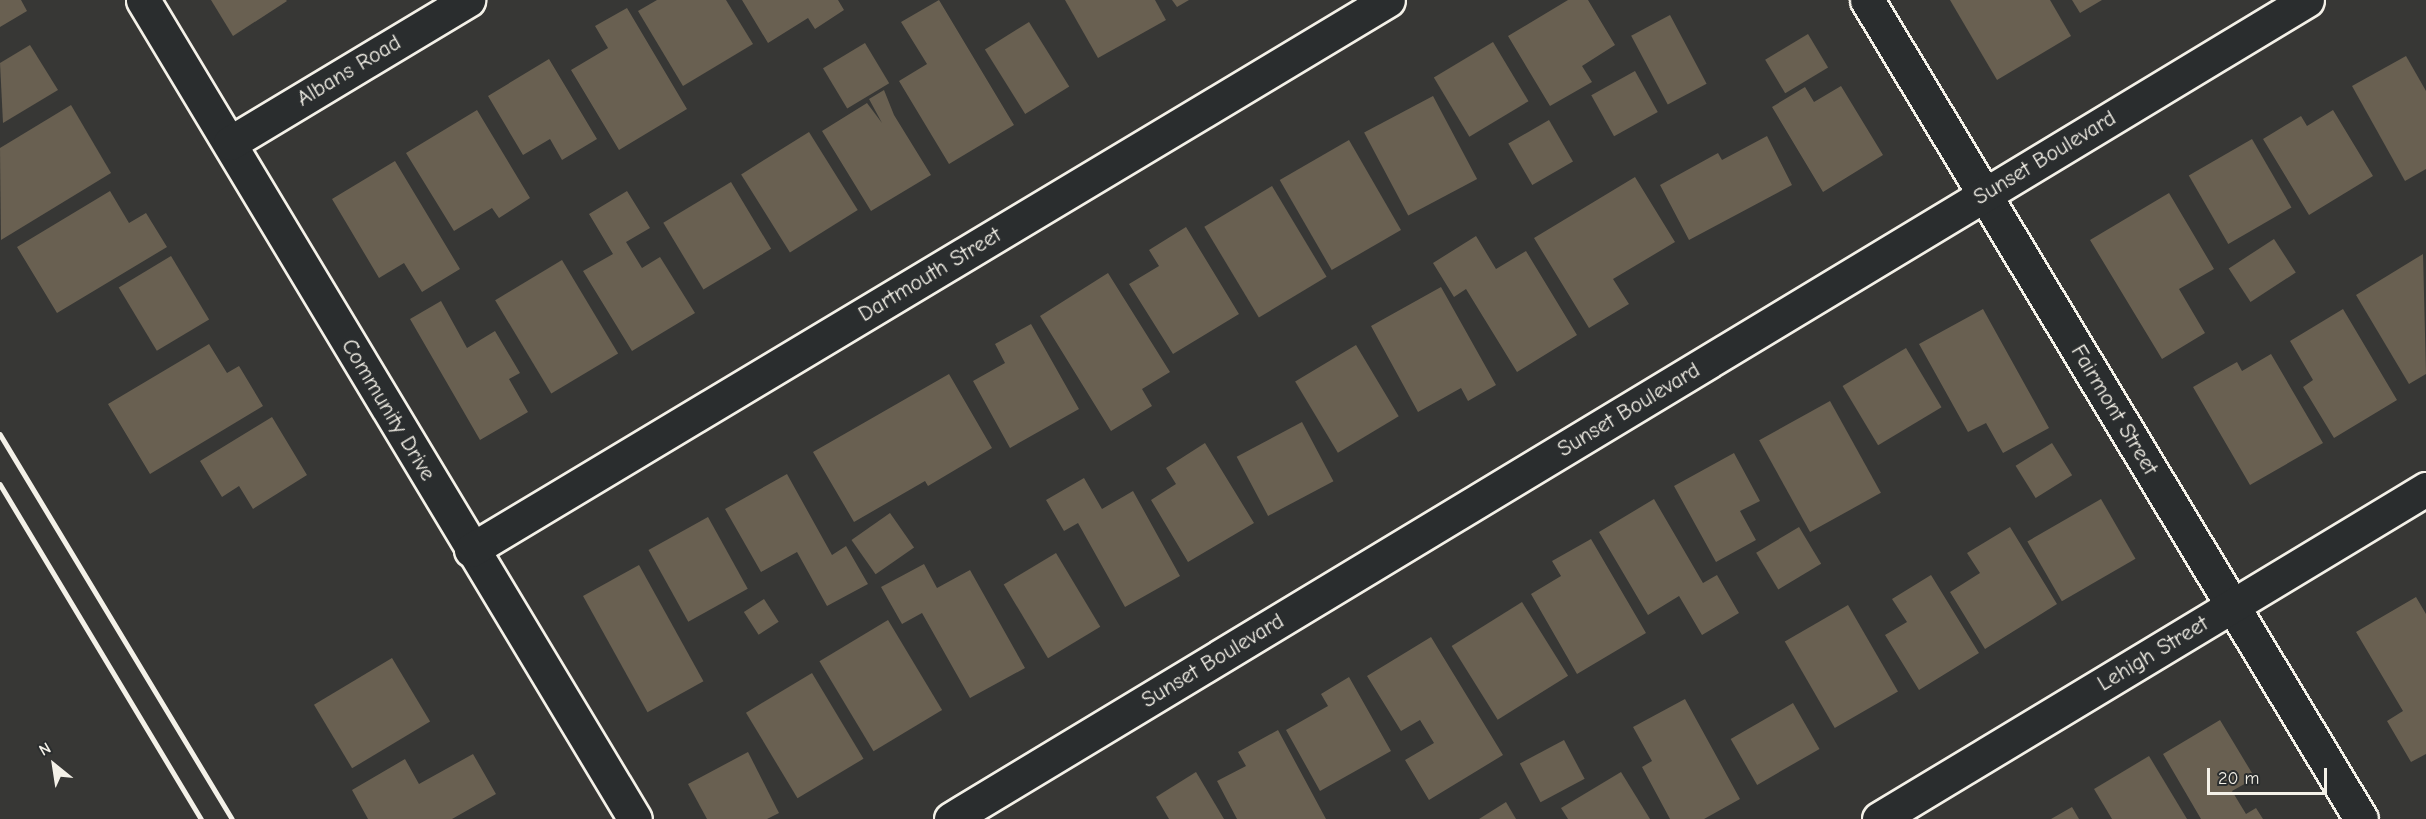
<!DOCTYPE html>
<style>
body{margin:0}
#map{position:relative;width:2426px;height:819px;overflow:hidden;background:#373735;font-family:"Comic Neue",sans-serif}
div>[style]{position:absolute}
[style*='--x']{left:calc(var(--x)*1px);top:calc(var(--y)*1px);width:calc(var(--w)*1px);rotate:calc(var(--a)*1deg)}
.building>*{inset:0;background:#696051;transform-origin:0 0}
.roads{filter:drop-shadow(2px 0 #f4f1e8) drop-shadow(-2px 0 #f4f1e8) drop-shadow(0 2px #f4f1e8) drop-shadow(0 -2px #f4f1e8)}
.minor>*{height:33px;margin:-16.5px;padding:0 16.5px;transform-origin:16.5px;border-radius:16.5px;background:#2a2d2e}
.rail>*{height:4.5px;margin:-2.25px;padding:0 2.25px;transform-origin:2.25px;border-radius:2.25px;background:#f4f1e8}
span{translate:-50% -50%;white-space:nowrap;text-align:center;line-height:1.15;-webkit-text-stroke:4.5px #2a2d2e;paint-order:stroke}
.street-label{font-size:22px;color:#f4f1e8}
.north{position:absolute;left:24px;top:735px;width:60px;height:60px;-webkit-text-stroke:4px #2a2d2e;paint-order:stroke;rotate:330deg;font-size:16px;font-weight:700;line-height:24px;text-align:center;color:#f4f1e8}
.north::after{content:'';display:block;margin:auto;width:21px;height:27px;background:#f4f1e8;clip-path:polygon(50% 0,100% 100%,50% 72%,0 100%)}
.scale{position:absolute;left:2207px;top:768px;width:120px;height:27px;box-sizing:border-box;border:3px solid #f4f1e8;border-top:0;padding-left:8px;font-size:18px;line-height:21px;white-space:nowrap;color:#f4f1e8;-webkit-text-stroke:4px #2a2d2e;paint-order:stroke}
</style>
<div id="map">
<div class="building">
<div style="clip-path:polygon(0 0,21px 0,27px 11px,0 27px)"></div>
<div style="clip-path:polygon(211px 0,286px 0,287px 1px,233px 36px)"></div>
<div style="clip-path:polygon(657px 0,726px 0,753px 44px,683px 86px,638px 11px)"></div>
<div style="clip-path:polygon(742px 0,838px 0,844px 10px,815px 29px,808px 18px,768px 43px)"></div>
<div style="clip-path:polygon(939px 0,1014px 125px,949px 164px,899px 81px,927px 64px,901px 22px)"></div>
<div style="clip-path:polygon(1065px 0,1155px 0,1166px 20px,1098px 58px)"></div>
<div style="clip-path:polygon(1172px 0,1189px 0,1177px 7px)"></div>
<div style="clip-path:polygon(1568px 0,1588px 0,1615px 45px,1582px 66px,1592px 82px,1550px 106px,1508px 36px)"></div>
<div style="clip-path:polygon(1950px 0,2050px 0,2071px 36px,1997px 80px)"></div>
<div style="clip-path:polygon(2072px 0,2102px 0,2080px 13px)"></div>
<div style="clip-path:polygon(627px 8px,687px 109px,619px 150px,571px 70px,608px 48px,595px 26px)"></div>
<div style="left:1670px;top:15px;width:78px;height:44px;rotate:62deg"></div>
<div style="left:1029px;top:22px;width:76px;height:52px;rotate:58deg"></div>
<div style="left:1808px;top:34px;width:39px;height:50px;rotate:59deg"></div>
<div style="left:1493px;top:42px;width:69px;height:69px;rotate:59deg"></div>
<div style="left:865px;top:43px;width:47px;height:49px;rotate:59deg"></div>
<div style="clip-path:polygon(30px 45px,58px 90px,3px 123px,0 63px)"></div>
<div style="clip-path:polygon(2406px 56px,2426px 91px,2426px 169px,2405px 181px,2352px 86px)"></div>
<div style="clip-path:polygon(549px 59px,597px 139px,562px 160px,550px 139px,523px 155px,488px 96px)"></div>
<div style="left:1635px;top:71px;width:47px;height:50px;rotate:61deg"></div>
<div style="clip-path:polygon(1841px 86px,1883px 155px,1823px 192px,1772px 107px,1805px 87px,1814px 102px)"></div>
<div style="clip-path:polygon(884px 90px,894px 115px,931px 175px,871px 211px,822px 131px,867px 103px,882px 123px,869px 99px)"></div>
<div style="left:1433px;top:96px;width:94px;height:78px;rotate:62deg"></div>
<div style="clip-path:polygon(71px 105px,111px 173px,1px 240px,0 148px)"></div>
<div style="clip-path:polygon(477px 110px,530px 198px,499px 218px,492px 208px,454px 231px,406px 153px)"></div>
<div style="clip-path:polygon(2333px 110px,2373px 176px,2309px 215px,2263px 139px,2301px 116px,2307px 126px)"></div>
<div style="left:1549px;top:120px;width:48px;height:47px;rotate:60deg"></div>
<div style="left:809px;top:132px;width:92px;height:80px;rotate:58deg"></div>
<div style="clip-path:polygon(1767px 136px,1792px 185px,1689px 240px,1660px 185px,1718px 153px,1722px 160px)"></div>
<div style="left:2252px;top:139px;width:79px;height:73px;rotate:60deg"></div>
<div style="left:1349px;top:140px;width:104px;height:80px;rotate:60deg"></div>
<div style="clip-path:polygon(395px 161px,460px 269px,422px 292px,404px 263px,379px 278px,332px 199px)"></div>
<div style="clip-path:polygon(1635px 177px,1675px 242px,1613px 279px,1629px 304px,1589px 328px,1534px 238px)"></div>
<div style="left:731px;top:182px;width:78px;height:79px;rotate:59deg"></div>
<div style="left:1272px;top:186px;width:106px;height:79px;rotate:59deg"></div>
<div style="clip-path:polygon(110px 191px,129px 223px,146px 213px,167px 247px,57px 313px,17px 247px)"></div>
<div style="clip-path:polygon(627px 191px,650px 228px,626px 242px,642px 268px,660px 257px,695px 313px,632px 351px,583px 271px,613px 254px,589px 214px)"></div>
<div style="clip-path:polygon(2169px 193px,2214px 269px,2179px 289px,2205px 333px,2162px 359px,2090px 240px)"></div>
<div style="clip-path:polygon(1186px 227px,1239px 314px,1173px 354px,1129px 284px,1159px 266px,1149px 250px)"></div>
<div style="clip-path:polygon(1476px 236px,1496px 269px,1526px 251px,1577px 335px,1517px 372px,1466px 289px,1454px 297px,1433px 263px)"></div>
<div style="left:2274px;top:239px;width:40px;height:54px;rotate:57deg"></div>
<div style="clip-path:polygon(2423px 254px,2426px 374px,2409px 384px,2356px 295px)"></div>
<div style="left:171px;top:256px;width:74px;height:61px;rotate:59deg"></div>
<div style="left:562px;top:260px;width:109px;height:78px;rotate:59deg"></div>
<div style="clip-path:polygon(1108px 273px,1170px 372px,1142px 389px,1152px 406px,1111px 431px,1040px 316px)"></div>
<div style="clip-path:polygon(1441px 287px,1496px 385px,1468px 401px,1461px 388px,1418px 412px,1371px 326px)"></div>
<div style="clip-path:polygon(441px 301px,467px 348px,495px 331px,520px 373px,509px 379px,528px 412px,480px 440px,410px 319px)"></div>
<div style="clip-path:polygon(1983px 309px,2049px 428px,2003px 453px,1986px 423px,1968px 432px,1919px 344px)"></div>
<div style="clip-path:polygon(2343px 309px,2397px 400px,2334px 438px,2303px 387px,2313px 380px,2290px 341px)"></div>
<div style="clip-path:polygon(1031px 324px,1079px 409px,1010px 448px,973px 381px,1005px 363px,995px 344px)"></div>
<div style="clip-path:polygon(209px 344px,227px 373px,239px 366px,263px 406px,150px 474px,108px 404px)"></div>
<div style="left:1356px;top:345px;width:83px;height:71px;rotate:59deg"></div>
<div style="left:1906px;top:348px;width:69px;height:74px;rotate:59deg"></div>
<div style="clip-path:polygon(2271px 354px,2323px 443px,2250px 485px,2193px 387px,2237px 362px,2242px 371px)"></div>
<div style="clip-path:polygon(949px 374px,992px 448px,928px 486px,925px 481px,854px 522px,813px 452px)"></div>
<div style="left:1830px;top:401px;width:105px;height:81px;rotate:61deg"></div>
<div style="clip-path:polygon(272px 417px,307px 475px,253px 509px,239px 486px,222px 497px,200px 461px)"></div>
<div style="left:1302px;top:422px;width:67px;height:74px;rotate:62deg"></div>
<div style="clip-path:polygon(1205px 443px,1254px 523px,1188px 562px,1151px 500px,1176px 484px,1166px 468px)"></div>
<div style="left:2052px;top:443px;width:38px;height:43px;rotate:58deg"></div>
<div style="clip-path:polygon(1734px 453px,1760px 501px,1740px 511px,1756px 540px,1716px 562px,1674px 486px)"></div>
<div style="clip-path:polygon(787px 474px,832px 555px,846px 546px,868px 584px,827px 606px,797px 552px,761px 572px,725px 509px)"></div>
<div style="clip-path:polygon(1084px 478px,1102px 509px,1133px 491px,1180px 576px,1125px 607px,1078px 523px,1064px 531px,1046px 500px)"></div>
<div style="clip-path:polygon(1654px 499px,1703px 583px,1717px 575px,1739px 613px,1702px 635px,1679px 596px,1648px 615px,1599px 532px)"></div>
<div style="left:2101px;top:499px;width:69px;height:85px;rotate:60deg"></div>
<div style="left:890px;top:513px;width:42px;height:47px;rotate:55deg"></div>
<div style="left:708px;top:517px;width:82px;height:68px;rotate:61deg"></div>
<div style="left:1799px;top:527px;width:43px;height:50px;rotate:59deg"></div>
<div style="clip-path:polygon(2010px 527px,2057px 604px,1985px 649px,1950px 592px,1980px 573px,1967px 553px)"></div>
<div style="clip-path:polygon(1591px 539px,1646px 633px,1577px 674px,1531px 594px,1561px 576px,1552px 561px)"></div>
<div style="left:1056px;top:553px;width:86px;height:61px;rotate:59deg"></div>
<div style="clip-path:polygon(924px 564px,937px 588px,970px 570px,1025px 668px,970px 698px,922px 613px,902px 624px,881px 587px)"></div>
<div style="left:639px;top:565px;width:133px;height:64px;rotate:61deg"></div>
<div style="clip-path:polygon(1931px 575px,1979px 653px,1919px 690px,1885px 635px,1907px 622px,1892px 599px)"></div>
<div style="clip-path:polygon(2416px 597px,2426px 614px,2426px 754px,2411px 762px,2387px 721px,2403px 711px,2356px 632px)"></div>
<div style="left:764px;top:599px;width:27px;height:24px;rotate:57deg"></div>
<div style="left:1522px;top:602px;width:87px;height:83px;rotate:58deg"></div>
<div style="left:1848px;top:605px;width:100px;height:73px;rotate:60deg"></div>
<div style="left:888px;top:620px;width:105px;height:80px;rotate:59deg"></div>
<div style="clip-path:polygon(1431px 637px,1503px 755px,1429px 800px,1405px 760px,1434px 743px,1420px 720px,1401px 731px,1367px 676px)"></div>
<div style="left:392px;top:658px;width:74px;height:91px;rotate:59deg"></div>
<div style="left:812px;top:673px;width:100px;height:77px;rotate:59deg"></div>
<div style="clip-path:polygon(1349px 677px,1391px 751px,1320px 791px,1286px 730px,1328px 706px,1321px 694px)"></div>
<div style="clip-path:polygon(1685px 699px,1740px 799px,1704px 819px,1670px 819px,1642px 767px,1652px 761px,1633px 727px)"></div>
<div style="left:1793px;top:703px;width:53px;height:72px;rotate:60deg"></div>
<div style="clip-path:polygon(2220px 720px,2255px 778px,2232px 791px,2246px 814px,2256px 808px,2263px 819px,2201px 819px,2163px 754px)"></div>
<div style="clip-path:polygon(1278px 730px,1326px 819px,1237px 819px,1217px 781px,1246px 766px,1238px 752px)"></div>
<div style="left:1564px;top:740px;width:44px;height:50px;rotate:62deg"></div>
<div style="clip-path:polygon(748px 752px,779px 813px,767px 819px,707px 819px,688px 784px)"></div>
<div style="clip-path:polygon(473px 754px,496px 794px,452px 819px,368px 819px,352px 790px,405px 759px,419px 784px)"></div>
<div style="clip-path:polygon(2149px 756px,2187px 819px,2112px 819px,2094px 789px)"></div>
<div style="clip-path:polygon(1196px 772px,1224px 819px,1169px 819px,1156px 797px)"></div>
<div style="clip-path:polygon(1621px 772px,1650px 819px,1568px 819px,1561px 808px)"></div>
<div style="clip-path:polygon(1506px 802px,1516px 819px,1479px 819px)"></div>
<div style="clip-path:polygon(2072px 807px,2079px 819px,2051px 819px)"></div>
</div>
<div class="roads">
<div class="minor">
<div style="--x:143;--y:0;--w:955;--a:59.01"></div>
<div style="--x:1867;--y:0;--w:956;--a:58.9"></div>
<div style="--x:230;--y:143;--w:278;--a:-31"></div>
<div style="--x:471;--y:550;--w:1069;--a:-30.95"></div>
<div style="--x:951;--y:819;--w:1584;--a:-31.13"></div>
<div style="--x:1879;--y:819;--w:639;--a:-31.1"></div>
</div>
</div>
<div class="rail">
<div style="--x:0;--y:434;--w:449;--a:58.9"></div>
<div style="--x:0;--y:484;--w:391;--a:59"></div>
</div>
<div class="street-label">
<span style="left:349px;top:71px;rotate:-31deg">Albans Road</span>
<span style="left:2045px;top:158px;rotate:-31deg">Sunset Boulevard</span>
<span style="left:930px;top:275px;rotate:-31deg">Dartmouth Street</span>
<span style="left:388px;top:410px;rotate:59deg">Community Drive</span>
<span style="left:1629px;top:410px;rotate:-31deg">Sunset Boulevard</span>
<span style="left:2114px;top:410px;rotate:59deg">Fairmont Street</span>
<span style="left:2153px;top:654px;rotate:-31deg">Lehigh Street</span>
<span style="left:1213px;top:661px;rotate:-31deg">Sunset Boulevard</span>
</div>
<div class="north">N</div>
<div class="scale">20 m</div>
</div>
